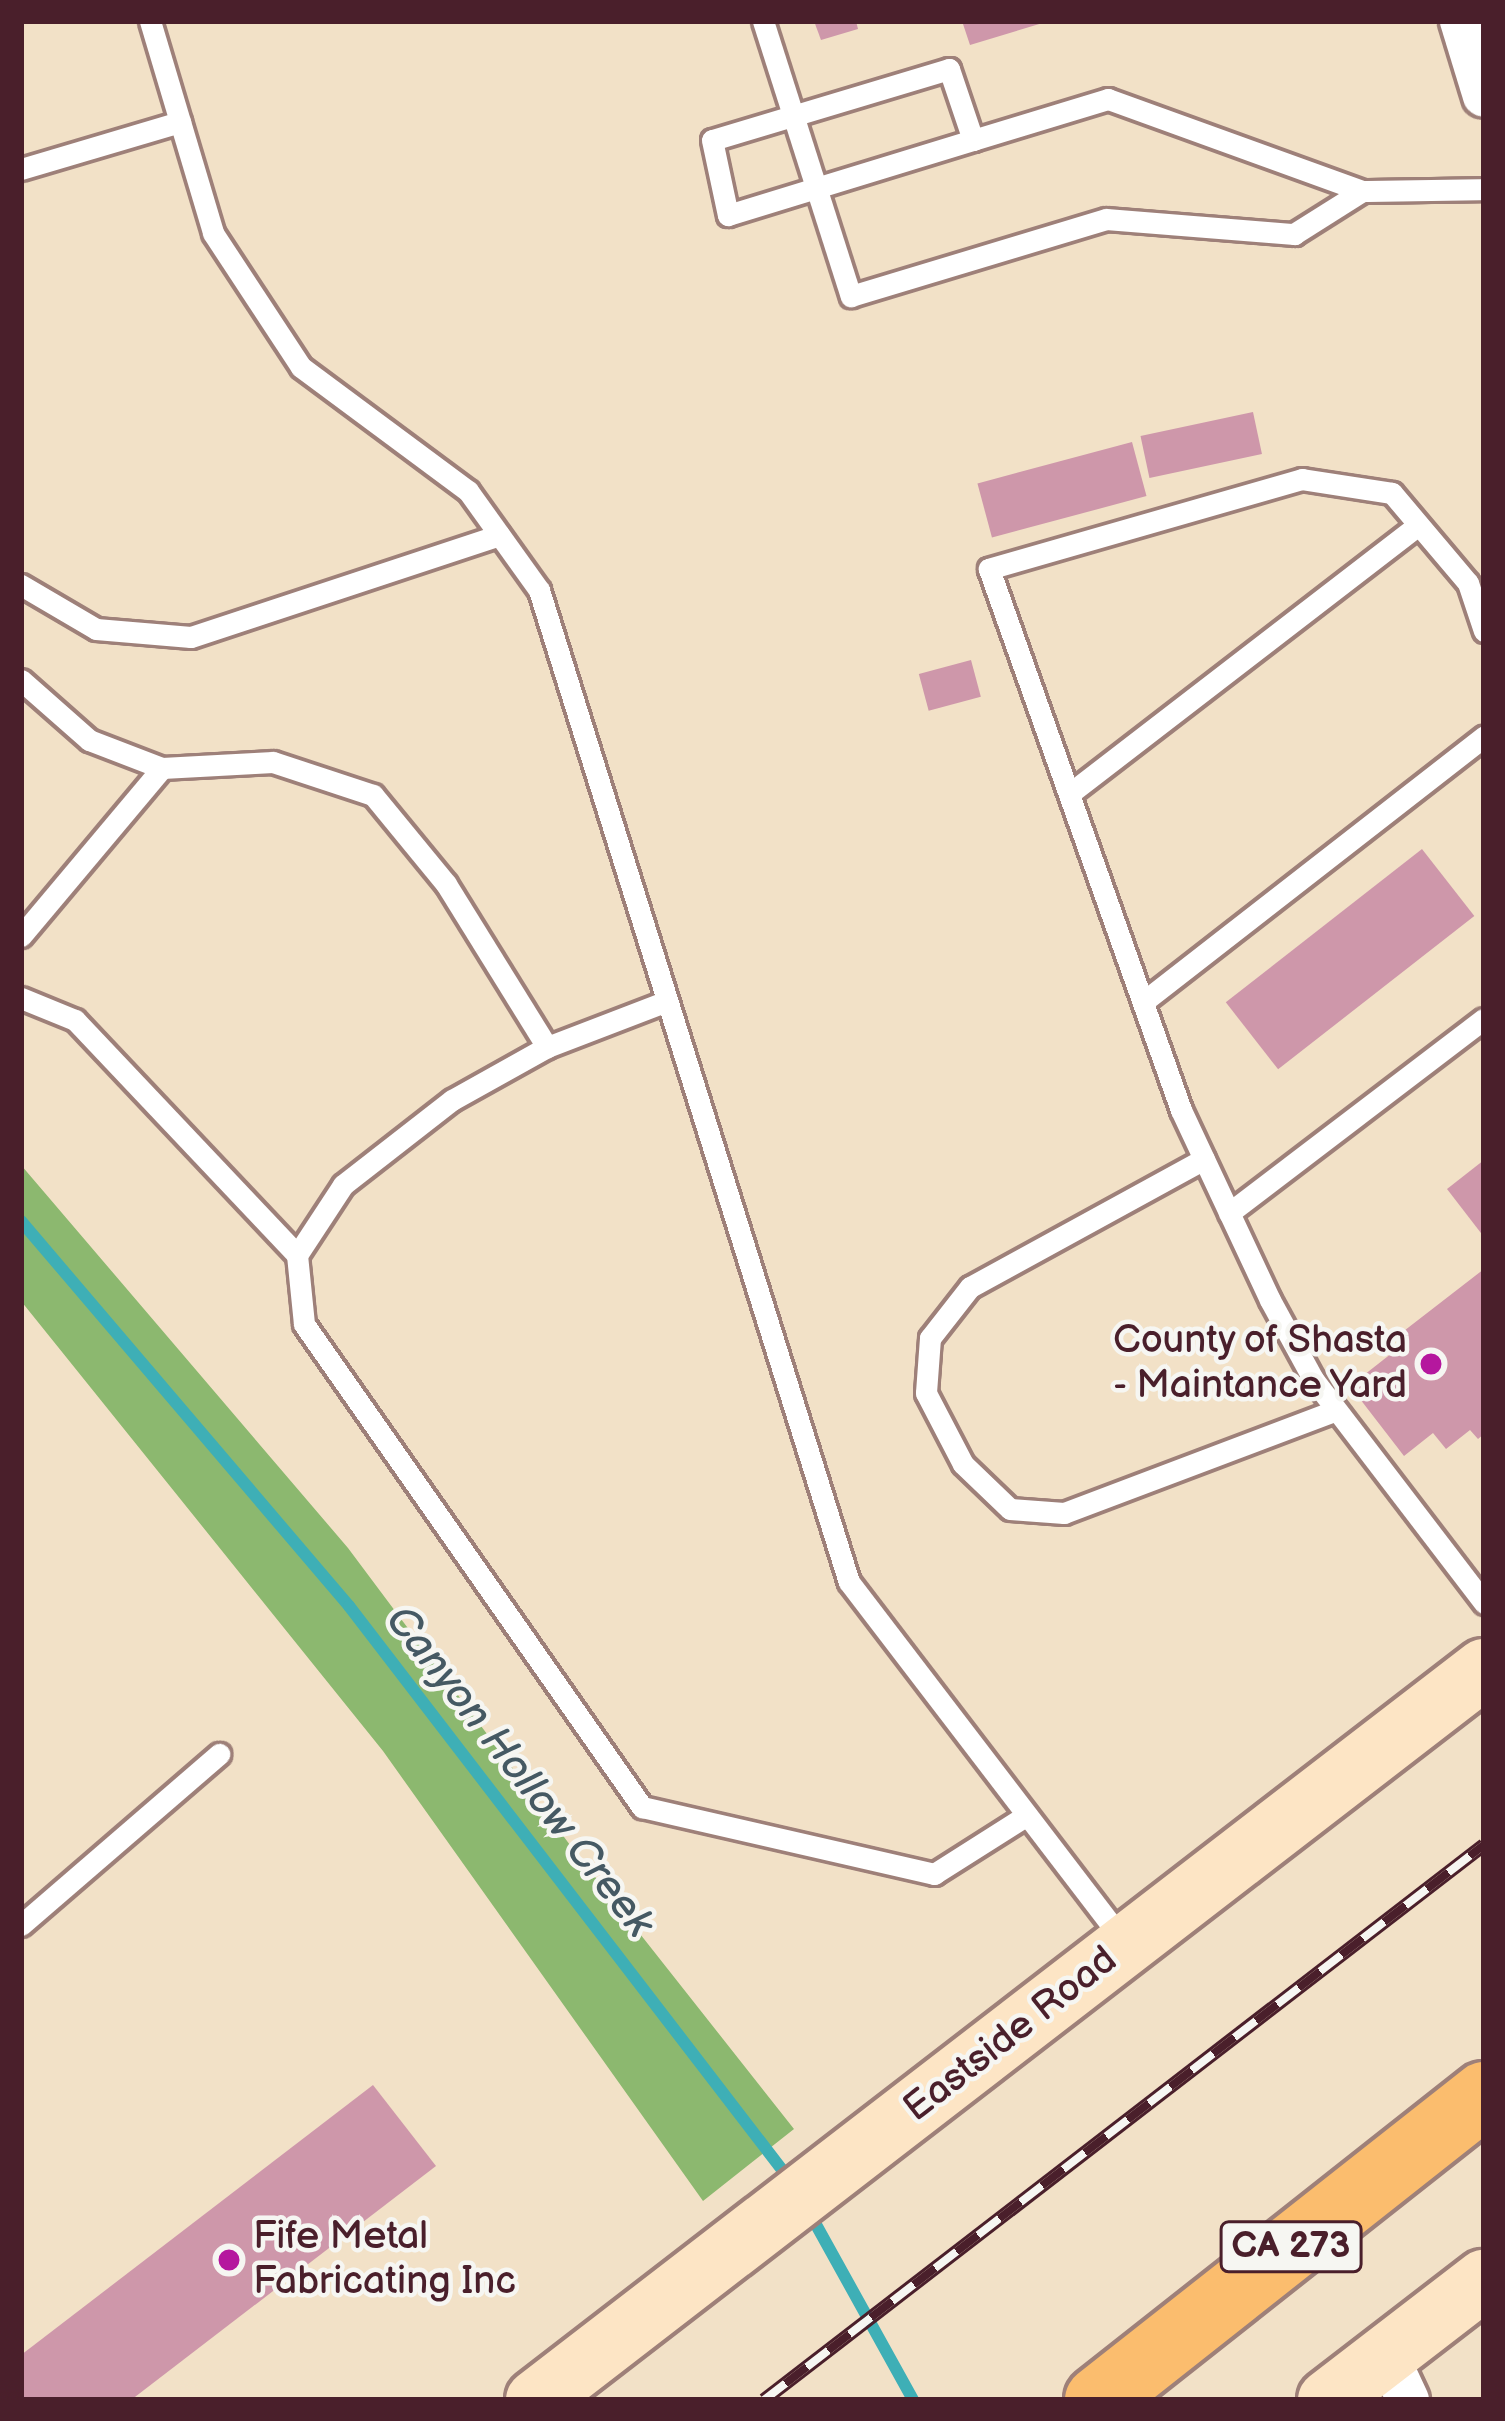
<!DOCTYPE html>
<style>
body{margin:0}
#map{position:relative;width:1505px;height:2421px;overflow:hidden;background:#f2e1c7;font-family:"Balsamiq Sans",sans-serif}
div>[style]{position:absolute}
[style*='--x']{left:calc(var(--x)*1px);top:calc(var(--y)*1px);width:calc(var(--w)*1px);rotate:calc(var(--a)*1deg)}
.forest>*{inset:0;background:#8cb86f}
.stream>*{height:12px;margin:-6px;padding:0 6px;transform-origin:6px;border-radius:6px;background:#3eafb6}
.building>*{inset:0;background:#ce97aa;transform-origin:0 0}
.roads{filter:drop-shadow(3px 0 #9e8079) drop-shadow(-3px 0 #9e8079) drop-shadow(0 3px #9e8079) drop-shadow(0 -3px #9e8079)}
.lane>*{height:21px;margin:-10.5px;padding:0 10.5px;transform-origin:10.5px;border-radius:10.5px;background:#fff}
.street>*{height:42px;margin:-21px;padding:0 21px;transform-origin:21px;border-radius:21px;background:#fff}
.secondary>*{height:60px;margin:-30px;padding:0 30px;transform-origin:30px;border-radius:30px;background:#fde5c5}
.primary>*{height:66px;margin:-33px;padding:0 33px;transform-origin:33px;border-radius:33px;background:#fbbd6e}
.rail>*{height:14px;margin-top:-7px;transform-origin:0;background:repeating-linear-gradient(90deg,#f6f6f2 0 27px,#4a1f2b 0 54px);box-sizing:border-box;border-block:3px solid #4a1f2b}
.dots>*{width:33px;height:33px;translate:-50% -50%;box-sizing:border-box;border:6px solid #f6f6f2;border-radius:50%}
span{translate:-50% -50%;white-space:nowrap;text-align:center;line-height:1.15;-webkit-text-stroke:9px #f6f6f2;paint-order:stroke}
.shield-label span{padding:3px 9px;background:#f6f6f2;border:3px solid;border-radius:9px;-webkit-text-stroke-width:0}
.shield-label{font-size:36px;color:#4a1f2b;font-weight:700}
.poi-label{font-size:39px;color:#4a1f2b}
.right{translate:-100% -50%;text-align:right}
.left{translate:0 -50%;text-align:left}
.street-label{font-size:39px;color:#4a1f2b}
.water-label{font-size:42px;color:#455963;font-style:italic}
.frame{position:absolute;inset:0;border:24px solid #4a1f2b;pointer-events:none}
</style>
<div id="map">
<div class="forest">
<div style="clip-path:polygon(21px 1165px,348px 1548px,573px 1849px,794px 2129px,703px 2201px,383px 1751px,21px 1301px)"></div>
</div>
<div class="stream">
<div style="--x:21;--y:1221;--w:506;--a:49.57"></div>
<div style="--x:349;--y:1606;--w:729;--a:52.47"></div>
<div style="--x:809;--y:2212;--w:215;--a:61"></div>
</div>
<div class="building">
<div style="clip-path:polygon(814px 21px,856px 21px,858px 29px,821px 40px)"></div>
<div style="clip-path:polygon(962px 21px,1045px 21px,1046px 22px,970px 45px)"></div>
<div style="left:1253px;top:412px;width:43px;height:115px;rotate:78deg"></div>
<div style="left:1132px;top:442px;width:56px;height:160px;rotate:75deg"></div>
<div style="left:971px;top:660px;width:38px;height:54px;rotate:75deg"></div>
<div style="left:1422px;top:849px;width:85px;height:249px;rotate:52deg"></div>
<div style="clip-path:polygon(1484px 1160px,1484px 1237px,1447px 1189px)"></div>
<div style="clip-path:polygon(1484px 1269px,1484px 1434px,1478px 1439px,1470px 1430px,1446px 1449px,1433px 1433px,1404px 1456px,1350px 1386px,1406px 1342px,1400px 1334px)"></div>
<div style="clip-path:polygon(373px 2085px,436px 2166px,131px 2400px,21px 2400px,21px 2355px)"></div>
</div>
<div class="roads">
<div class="lane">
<div style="--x:150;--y:21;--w:221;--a:73.4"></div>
<div style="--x:213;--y:233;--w:160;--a:56.7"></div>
<div style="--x:301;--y:367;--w:208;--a:36.6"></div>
<div style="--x:468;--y:491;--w:122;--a:54.4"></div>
<div style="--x:539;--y:590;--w:1039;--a:72.65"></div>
<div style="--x:849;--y:1582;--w:452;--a:52.6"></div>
<div style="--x:763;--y:21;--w:289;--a:72.3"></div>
<div style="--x:851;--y:296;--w:266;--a:-16.8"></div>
<div style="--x:1106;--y:219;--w:189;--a:4.6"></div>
<div style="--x:1294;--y:234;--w:80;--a:-32.3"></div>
<div style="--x:973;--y:140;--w:75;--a:-108.7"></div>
<div style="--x:949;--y:69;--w:247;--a:163.3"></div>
<div style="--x:712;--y:140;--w:77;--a:78"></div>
<div style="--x:728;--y:215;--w:92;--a:-17.1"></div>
<div style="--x:816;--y:188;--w:164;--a:-17"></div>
<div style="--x:973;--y:140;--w:141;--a:-16.9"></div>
<div style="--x:1108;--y:99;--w:270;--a:19.9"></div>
<div style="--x:1362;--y:191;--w:122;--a:-0.9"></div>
<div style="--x:21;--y:169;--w:166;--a:-16.5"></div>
<div style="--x:21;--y:585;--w:87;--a:30.4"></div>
<div style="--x:96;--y:629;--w:95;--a:4.8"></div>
<div style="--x:191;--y:637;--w:325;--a:-18.3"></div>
<div style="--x:1484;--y:631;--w:51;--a:-108.4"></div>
<div style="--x:1468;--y:583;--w:118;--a:-130.2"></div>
<div style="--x:1392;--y:493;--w:91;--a:-171.2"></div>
<div style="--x:1302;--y:479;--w:326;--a:164"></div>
<div style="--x:989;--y:569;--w:574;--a:70.46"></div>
<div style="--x:1181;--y:1110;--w:210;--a:64.9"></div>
<div style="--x:1270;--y:1300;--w:90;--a:61.4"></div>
<div style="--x:1313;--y:1379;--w:282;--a:52.6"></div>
<div style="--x:21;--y:680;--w:91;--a:41.4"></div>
<div style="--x:89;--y:740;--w:78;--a:21"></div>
<div style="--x:162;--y:768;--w:111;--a:-3.1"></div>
<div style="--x:273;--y:762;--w:105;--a:18.3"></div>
<div style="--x:373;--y:795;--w:115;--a:50.6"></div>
<div style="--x:446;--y:884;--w:192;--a:58.2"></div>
<div style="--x:1069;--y:794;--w:441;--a:-37.6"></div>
<div style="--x:21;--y:936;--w:219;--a:-50"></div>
<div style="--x:21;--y:998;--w:58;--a:22.2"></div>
<div style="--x:75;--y:1020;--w:323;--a:46.6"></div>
<div style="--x:667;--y:1001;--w:129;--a:159"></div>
<div style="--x:547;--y:1047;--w:109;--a:150.8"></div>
<div style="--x:452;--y:1100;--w:138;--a:142.1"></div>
<div style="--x:343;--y:1185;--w:84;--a:123.3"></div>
<div style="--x:297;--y:1255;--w:69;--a:84.2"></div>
<div style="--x:304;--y:1324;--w:590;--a:55.02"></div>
<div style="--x:642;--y:1807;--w:300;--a:12.9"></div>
<div style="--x:934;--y:1874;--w:110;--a:-32.4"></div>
<div style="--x:1143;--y:1002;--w:432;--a:-37.9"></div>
<div style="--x:1204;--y:1159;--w:267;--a:151.3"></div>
<div style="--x:970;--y:1287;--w:65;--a:128.1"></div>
<div style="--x:930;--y:1338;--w:55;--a:94.2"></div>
<div style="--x:926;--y:1393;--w:80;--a:62.5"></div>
<div style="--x:963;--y:1464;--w:65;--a:43.8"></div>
<div style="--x:1010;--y:1509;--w:54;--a:4.2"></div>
<div style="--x:1064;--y:1513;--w:291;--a:-20.7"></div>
<div style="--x:1229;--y:1213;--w:320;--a:-37.3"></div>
<div style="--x:21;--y:1925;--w:262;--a:-40.8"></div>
</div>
<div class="street">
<div style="--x:1461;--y:21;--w:78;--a:73"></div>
<div style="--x:1387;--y:2355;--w:50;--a:65"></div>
</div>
<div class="secondary">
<div style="--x:536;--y:2400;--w:1197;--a:-37.64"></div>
<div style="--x:1328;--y:2400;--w:197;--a:-37.6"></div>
</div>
<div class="primary">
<div style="--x:1098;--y:2400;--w:492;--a:-38.3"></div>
</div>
</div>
<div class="rail">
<div style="--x:764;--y:2400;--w:909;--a:-37.63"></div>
</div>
<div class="dots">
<div style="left:1431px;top:1364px;background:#b5179e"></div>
<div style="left:229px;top:2260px;background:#b5179e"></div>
</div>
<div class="shield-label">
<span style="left:1291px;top:2247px">CA 273</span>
</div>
<div class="poi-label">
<span class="right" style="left:1407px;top:1364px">County of Shasta<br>- Maintance Yard</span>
<span class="left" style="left:253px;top:2260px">Fife Metal<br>Fabricating Inc</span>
</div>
<div class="street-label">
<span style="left:1011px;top:2035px;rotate:-38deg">Eastside Road</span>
</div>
<div class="water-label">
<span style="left:519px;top:1772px;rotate:52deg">Canyon Hollow Creek</span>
</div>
<div class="frame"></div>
</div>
